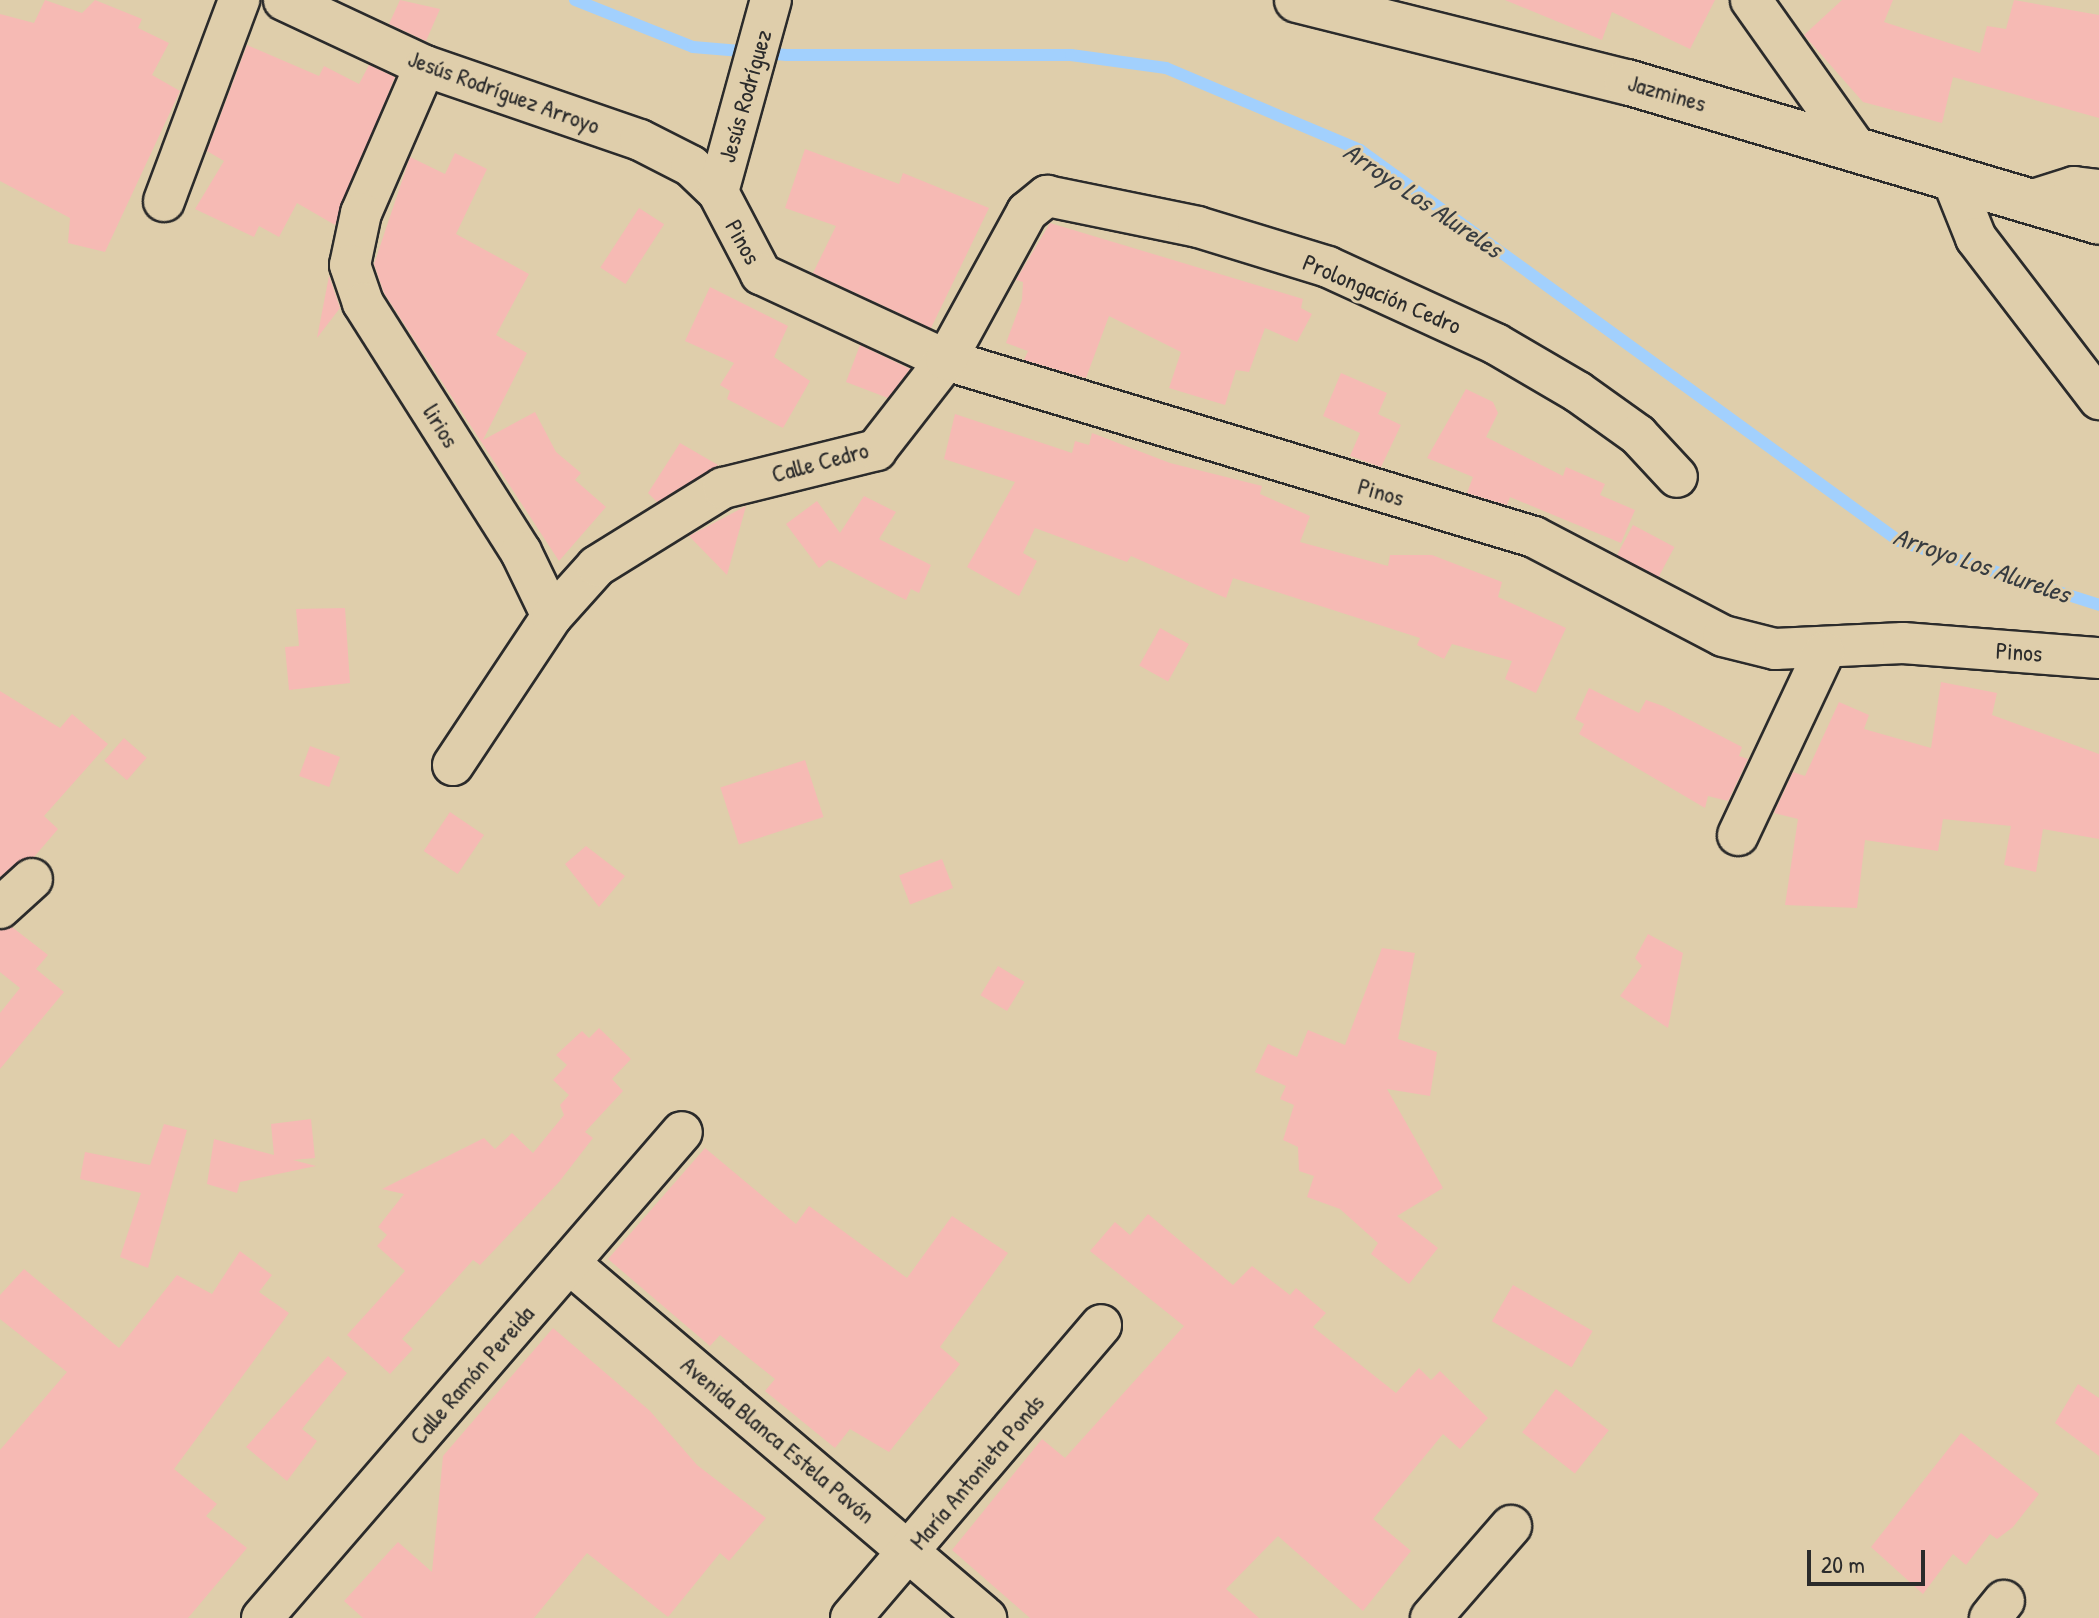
<!DOCTYPE html>
<meta charset="utf-8">
<style>
body{margin:0}
#map{position:relative;width:2099px;height:1618px;overflow:hidden;background:#dfceab;font-family:"Patrick Hand",sans-serif}
div>[style]{position:absolute}
[style*='--x']{left:calc(var(--x)*1px);top:calc(var(--y)*1px);width:calc(var(--w)*1px);rotate:calc(var(--a)*1deg)}
.stream>*{height:12px;margin:-6px;padding:0 6px;transform-origin:6px;border-radius:6px;background:#a2d0fd}
.building>*{inset:0;background:#f6bab4;transform-origin:0 0}
.roads{filter:drop-shadow(2px 0 #2b2b2b) drop-shadow(-2px 0 #2b2b2b) drop-shadow(0 2px #2b2b2b) drop-shadow(0 -2px #2b2b2b)}
.minor>*{height:40px;margin:-20px;padding:0 20px;transform-origin:20px;border-radius:20px;background:#dfceab}
.secondary>*{height:44px;margin:-22px;padding:0 22px;transform-origin:22px;border-radius:22px;background:#dfceab}
span{translate:-50% -50%;white-space:nowrap;text-align:center;line-height:1.15;-webkit-text-stroke:6px #dfceab;paint-order:stroke}
.street-label{font-size:24px;color:#2b2b2b}
.water-label{font-size:26px;color:#373c40;font-style:italic}
.scale{position:absolute;left:1807px;top:1550px;width:118px;height:36px;box-sizing:border-box;border:4px solid #2b2b2b;border-top:0;padding-left:10px;font-size:24px;line-height:28px;white-space:nowrap;color:#2b2b2b;-webkit-text-stroke:6px #dfceab;paint-order:stroke}
</style>
<div id="map">
<div class="stream">
<div style="--x:575;--y:0;--w:127;--a:21.7"></div>
<div style="--x:693;--y:47;--w:94;--a:4.9"></div>
<div style="--x:787;--y:55;--w:284;--a:0"></div>
<div style="--x:1071;--y:55;--w:96;--a:7.8"></div>
<div style="--x:1166;--y:68;--w:211;--a:22.9"></div>
<div style="--x:1360;--y:150;--w:666;--a:35.96"></div>
<div style="--x:1899;--y:541;--w:210;--a:17.7"></div>
</div>
<div class="building">
<div style="clip-path:polygon(45px 0,82px 13px,95px 0,142px 19px,138px 28px,169px 43px,152px 75px,180px 91px,105px 252px,68px 243px,70px 218px,0 181px,0 14px,34px 23px)"></div>
<div style="clip-path:polygon(400px 0,440px 9px,426px 41px,389px 24px)"></div>
<div style="clip-path:polygon(1505px 0,1715px 0,1690px 49px,1612px 12px,1602px 40px)"></div>
<div style="clip-path:polygon(1842px 0,1893px 0,1884px 22px,1980px 53px,1987px 26px,2006px 29px,2014px 0,2099px 15px,2099px 118px,1953px 77px,1942px 123px,1863px 102px,1804px 35px)"></div>
<div style="clip-path:polygon(247px 45px,319px 76px,324px 66px,359px 84px,369px 65px,395px 77px,335px 225px,297px 203px,279px 237px,259px 226px,254px 237px,195px 209px,224px 161px,207px 151px)"></div>
<div style="clip-path:polygon(805px 149px,899px 184px,903px 173px,989px 208px,931px 328px,813px 273px,836px 226px,785px 208px)"></div>
<div style="clip-path:polygon(455px 153px,487px 169px,456px 234px,529px 274px,496px 335px,527px 353px,483px 440px,535px 412px,556px 452px,581px 473px,575px 480px,606px 507px,559px 561px,384px 293px,374px 264px,410px 157px,445px 174px)"></div>
<div style="left:639px;top:208px;width:30px;height:71px;rotate:33deg"></div>
<div style="clip-path:polygon(1050px 223px,1303px 299px,1301px 308px,1312px 314px,1297px 342px,1265px 328px,1249px 372px,1236px 370px,1225px 405px,1169px 388px,1181px 352px,1109px 316px,1086px 378px,1024px 360px,1028px 351px,1006px 343px,1022px 300px,1023px 282px,1016px 280px)"></div>
<div style="clip-path:polygon(329px 276px,340px 308px,317px 338px)"></div>
<div style="clip-path:polygon(710px 287px,788px 326px,774px 357px,810px 381px,783px 428px,727px 399px,730px 391px,720px 385px,734px 363px,685px 341px)"></div>
<div style="clip-path:polygon(860px 345px,910px 369px,888px 398px,846px 382px)"></div>
<div style="clip-path:polygon(1341px 373px,1387px 393px,1378px 414px,1401px 425px,1381px 467px,1350px 456px,1360px 433px,1323px 416px)"></div>
<div style="clip-path:polygon(1466px 389px,1493px 402px,1498px 413px,1486px 437px,1563px 476px,1566px 467px,1605px 484px,1600px 495px,1635px 510px,1621px 543px,1510px 497px,1507px 505px,1467px 493px,1473px 477px,1427px 458px)"></div>
<div style="clip-path:polygon(955px 414px,1072px 453px,1075px 441px,1089px 445px,1092px 433px,1170px 463px,1262px 486px,1260px 494px,1310px 516px,1300px 542px,1388px 566px,1390px 555px,1432px 555px,1502px 582px,1498px 597px,1566px 628px,1536px 693px,1505px 679px,1512px 661px,1452px 644px,1444px 659px,1417px 645px,1420px 638px,1233px 578px,1226px 598px,1131px 556px,1127px 562px,1035px 528px,1023px 553px,1037px 561px,1019px 596px,967px 567px,1015px 482px,944px 459px)"></div>
<div style="clip-path:polygon(680px 443px,718px 465px,657px 502px,648px 493px)"></div>
<div style="clip-path:polygon(864px 496px,896px 512px,879px 539px,931px 565px,919px 593px,911px 589px,906px 600px,829px 560px,819px 568px,786px 524px,817px 501px,840px 533px)"></div>
<div style="clip-path:polygon(746px 506px,727px 575px,689px 536px)"></div>
<div style="left:1633px;top:525px;width:47px;height:34px;rotate:28deg"></div>
<div style="clip-path:polygon(345px 608px,350px 683px,289px 690px,285px 647px,299px 646px,296px 609px)"></div>
<div style="left:1160px;top:628px;width:33px;height:43px;rotate:29deg"></div>
<div style="clip-path:polygon(1941px 682px,1997px 693px,1992px 715px,2099px 754px,2099px 839px,2043px 829px,2036px 872px,2004px 865px,2011px 826px,1943px 819px,1938px 851px,1865px 840px,1857px 908px,1785px 905px,1798px 819px,1774px 813px,1793px 772px,1805px 776px,1839px 702px,1869px 715px,1864px 729px,1931px 748px)"></div>
<div style="clip-path:polygon(1589px 688px,1639px 713px,1646px 700px,1663px 706px,1742px 747px,1739px 756px,1748px 759px,1728px 801px,1708px 796px,1705px 808px,1579px 734px,1584px 724px,1575px 719px)"></div>
<div style="clip-path:polygon(0 691px,60px 728px,72px 714px,108px 744px,44px 816px,58px 829px,34px 857px,0 877px)"></div>
<div style="left:124px;top:738px;width:30px;height:30px;rotate:41deg"></div>
<div style="left:310px;top:746px;width:32px;height:32px;rotate:20deg"></div>
<div style="left:805px;top:760px;width:60px;height:89px;rotate:72deg"></div>
<div style="left:450px;top:812px;width:41px;height:47px;rotate:34deg"></div>
<div style="clip-path:polygon(586px 846px,625px 876px,599px 907px,565px 864px)"></div>
<div style="left:942px;top:859px;width:31px;height:46px;rotate:69deg"></div>
<div style="clip-path:polygon(12px 927px,48px 955px,36px 969px,64px 992px,0 1069px,0 1013px,20px 988px,0 972px,0 930px)"></div>
<div style="clip-path:polygon(1648px 934px,1683px 953px,1668px 1028px,1620px 996px,1642px 966px,1635px 958px)"></div>
<div style="clip-path:polygon(1382px 948px,1415px 953px,1398px 1039px,1437px 1052px,1430px 1096px,1387px 1089px,1443px 1188px,1397px 1216px,1438px 1248px,1409px 1284px,1371px 1254px,1378px 1243px,1340px 1209px,1307px 1197px,1314px 1176px,1299px 1171px,1298px 1147px,1283px 1140px,1294px 1105px,1280px 1099px,1286px 1086px,1255px 1072px,1268px 1044px,1297px 1057px,1308px 1030px,1345px 1045px)"></div>
<div style="left:998px;top:966px;width:31px;height:34px;rotate:31deg"></div>
<div style="clip-path:polygon(599px 1028px,631px 1059px,612px 1079px,623px 1091px,585px 1132px,593px 1138px,559px 1182px,480px 1265px,473px 1260px,402px 1339px,413px 1349px,390px 1374px,347px 1335px,405px 1271px,377px 1246px,387px 1235px,378px 1227px,404px 1194px,382px 1189px,484px 1138px,495px 1149px,512px 1133px,533px 1153px,564px 1115px,560px 1105px,569px 1095px,553px 1080px,567px 1065px,556px 1055px,582px 1031px,589px 1038px)"></div>
<div style="clip-path:polygon(311px 1119px,315px 1158px,293px 1160px,316px 1166px,240px 1182px,237px 1193px,207px 1184px,214px 1139px,274px 1155px,271px 1124px)"></div>
<div style="clip-path:polygon(164px 1124px,187px 1130px,148px 1268px,120px 1257px,141px 1193px,80px 1179px,85px 1152px,150px 1165px)"></div>
<div style="clip-path:polygon(705px 1148px,796px 1224px,809px 1206px,907px 1278px,952px 1216px,1008px 1253px,940px 1347px,960px 1364px,889px 1452px,850px 1429px,835px 1448px,765px 1391px,775px 1379px,720px 1335px,710px 1346px,608px 1259px)"></div>
<div style="clip-path:polygon(1148px 1214px,1233px 1285px,1252px 1266px,1290px 1295px,1296px 1288px,1326px 1313px,1313px 1327px,1396px 1393px,1419px 1368px,1431px 1380px,1440px 1371px,1488px 1418px,1460px 1449px,1443px 1434px,1373px 1519px,1411px 1551px,1363px 1611px,1278px 1536px,1226px 1589px,1259px 1618px,1030px 1618px,952px 1550px,1042px 1439px,1065px 1458px,1184px 1326px,1090px 1251px,1115px 1222px,1130px 1235px)"></div>
<div style="clip-path:polygon(240px 1251px,272px 1275px,259px 1292px,289px 1313px,174px 1469px,217px 1504px,206px 1516px,247px 1548px,188px 1618px,0 1618px,0 1450px,67px 1372px,0 1319px,0 1295px,24px 1269px,119px 1348px,177px 1275px,212px 1294px)"></div>
<div style="left:1513px;top:1285px;width:92px;height:42px;rotate:30deg"></div>
<div style="clip-path:polygon(553px 1328px,650px 1411px,697px 1465px,766px 1518px,729px 1561px,720px 1553px,668px 1617px,587px 1553px,534px 1618px,363px 1618px,344px 1601px,398px 1542px,432px 1572px,443px 1456px)"></div>
<div style="clip-path:polygon(328px 1356px,347px 1373px,302px 1429px,317px 1441px,287px 1481px,246px 1447px)"></div>
<div style="clip-path:polygon(2078px 1384px,2099px 1398px,2099px 1456px,2055px 1423px)"></div>
<div style="left:1556px;top:1389px;width:67px;height:55px;rotate:38deg"></div>
<div style="clip-path:polygon(1961px 1433px,2039px 1494px,2013px 1527px,1997px 1539px,1990px 1534px,1966px 1565px,1953px 1554px,1923px 1594px,1871px 1547px)"></div>
</div>
<div class="roads">
<div class="minor">
<div style="--x:284;--y:0;--w:156;--a:25.1"></div>
<div style="--x:425;--y:66;--w:227;--a:19"></div>
<div style="--x:640;--y:140;--w:57;--a:27"></div>
<div style="--x:691;--y:166;--w:37;--a:44"></div>
<div style="--x:718;--y:192;--w:93;--a:62.3"></div>
<div style="--x:761;--y:274;--w:204;--a:24.9"></div>
<div style="--x:946;--y:360;--w:614;--a:16.75"></div>
<div style="--x:1534;--y:537;--w:213;--a:27.6"></div>
<div style="--x:1723;--y:636;--w:54;--a:14"></div>
<div style="--x:1775;--y:649;--w:128;--a:-2.7"></div>
<div style="--x:1903;--y:643;--w:197;--a:4.4"></div>
<div style="--x:1751;--y:0;--w:180;--a:54.7"></div>
<div style="--x:425;--y:66;--w:160;--a:113.5"></div>
<div style="--x:361;--y:213;--w:53;--a:101.9"></div>
<div style="--x:350;--y:265;--w:40;--a:71.1"></div>
<div style="--x:363;--y:303;--w:295;--a:57.6"></div>
<div style="--x:521;--y:552;--w:71;--a:64.2"></div>
<div style="--x:552;--y:616;--w:179;--a:123.6"></div>
<div style="--x:1952;--y:178;--w:65;--a:68.2"></div>
<div style="--x:1976;--y:238;--w:203;--a:52.6"></div>
<div style="--x:718;--y:192;--w:199;--a:-74.6"></div>
<div style="--x:2033;--y:200;--w:43;--a:-17.6"></div>
<div style="--x:2074;--y:187;--w:25;--a:7"></div>
<div style="--x:164;--y:201;--w:215;--a:-69.5"></div>
<div style="--x:552;--y:616;--w:67;--a:-48"></div>
<div style="--x:597;--y:566;--w:148;--a:-31.8"></div>
<div style="--x:723;--y:488;--w:158;--a:-13.9"></div>
<div style="--x:876;--y:450;--w:114;--a:-52.1"></div>
<div style="--x:946;--y:360;--w:169;--a:-61.3"></div>
<div style="--x:1027;--y:212;--w:26;--a:-39"></div>
<div style="--x:1047;--y:196;--w:154;--a:11.6"></div>
<div style="--x:1198;--y:227;--w:136;--a:17.1"></div>
<div style="--x:1328;--y:267;--w:185;--a:24.6"></div>
<div style="--x:1496;--y:344;--w:95;--a:30.3"></div>
<div style="--x:1578;--y:392;--w:74;--a:35.6"></div>
<div style="--x:1638;--y:435;--w:57;--a:47.1"></div>
<div style="--x:1738;--y:835;--w:202;--a:-64.8"></div>
<div style="--x:0;--y:908;--w:43;--a:-42.2"></div>
<div style="--x:569;--y:1263;--w:548;--a:40.41"></div>
<div style="--x:262;--y:1618;--w:642;--a:-49.17"></div>
<div style="--x:851;--y:1618;--w:385;--a:-49.5"></div>
<div style="--x:1431;--y:1618;--w:122;--a:-49"></div>
<div style="--x:1990;--y:1618;--w:22;--a:-51"></div>
</div>
<div class="secondary">
<div style="--x:1297;--y:0;--w:340;--a:14"></div>
<div style="--x:1627;--y:82;--w:492;--a:16.5"></div>
</div>
</div>
<div class="street-label">
<span style="left:504px;top:92px;rotate:20deg">Jesús Rodríguez Arroyo</span>
<span style="left:1667px;top:93px;rotate:16deg">Jazmines</span>
<span style="left:745px;top:96px;rotate:-74deg">Jesús Rodríguez</span>
<span style="left:743px;top:242px;rotate:61deg">Pinos</span>
<span style="left:1382px;top:294px;rotate:23deg">Prolongación Cedro</span>
<span style="left:441px;top:426px;rotate:58deg">lirios</span>
<span style="left:820px;top:462px;rotate:-15deg">Calle Cedro</span>
<span style="left:1381px;top:492px;rotate:16deg">Pinos</span>
<span style="left:2019px;top:652px;rotate:4deg">Pinos</span>
<span style="left:472px;top:1375px;rotate:-49deg">Calle Ramón Pereida</span>
<span style="left:778px;top:1440px;rotate:40deg">Avenida Blanca Estela Pavón</span>
<span style="left:977px;top:1472px;rotate:-50deg">María Antonieta Ponds</span>
</div>
<div class="water-label">
<span style="left:1423px;top:200px;rotate:34deg">Arroyo Los Alureles</span>
<span style="left:1982px;top:565px;rotate:19deg">Arroyo Los Alureles</span>
</div>
<div class="scale">20 m</div>
</div>
